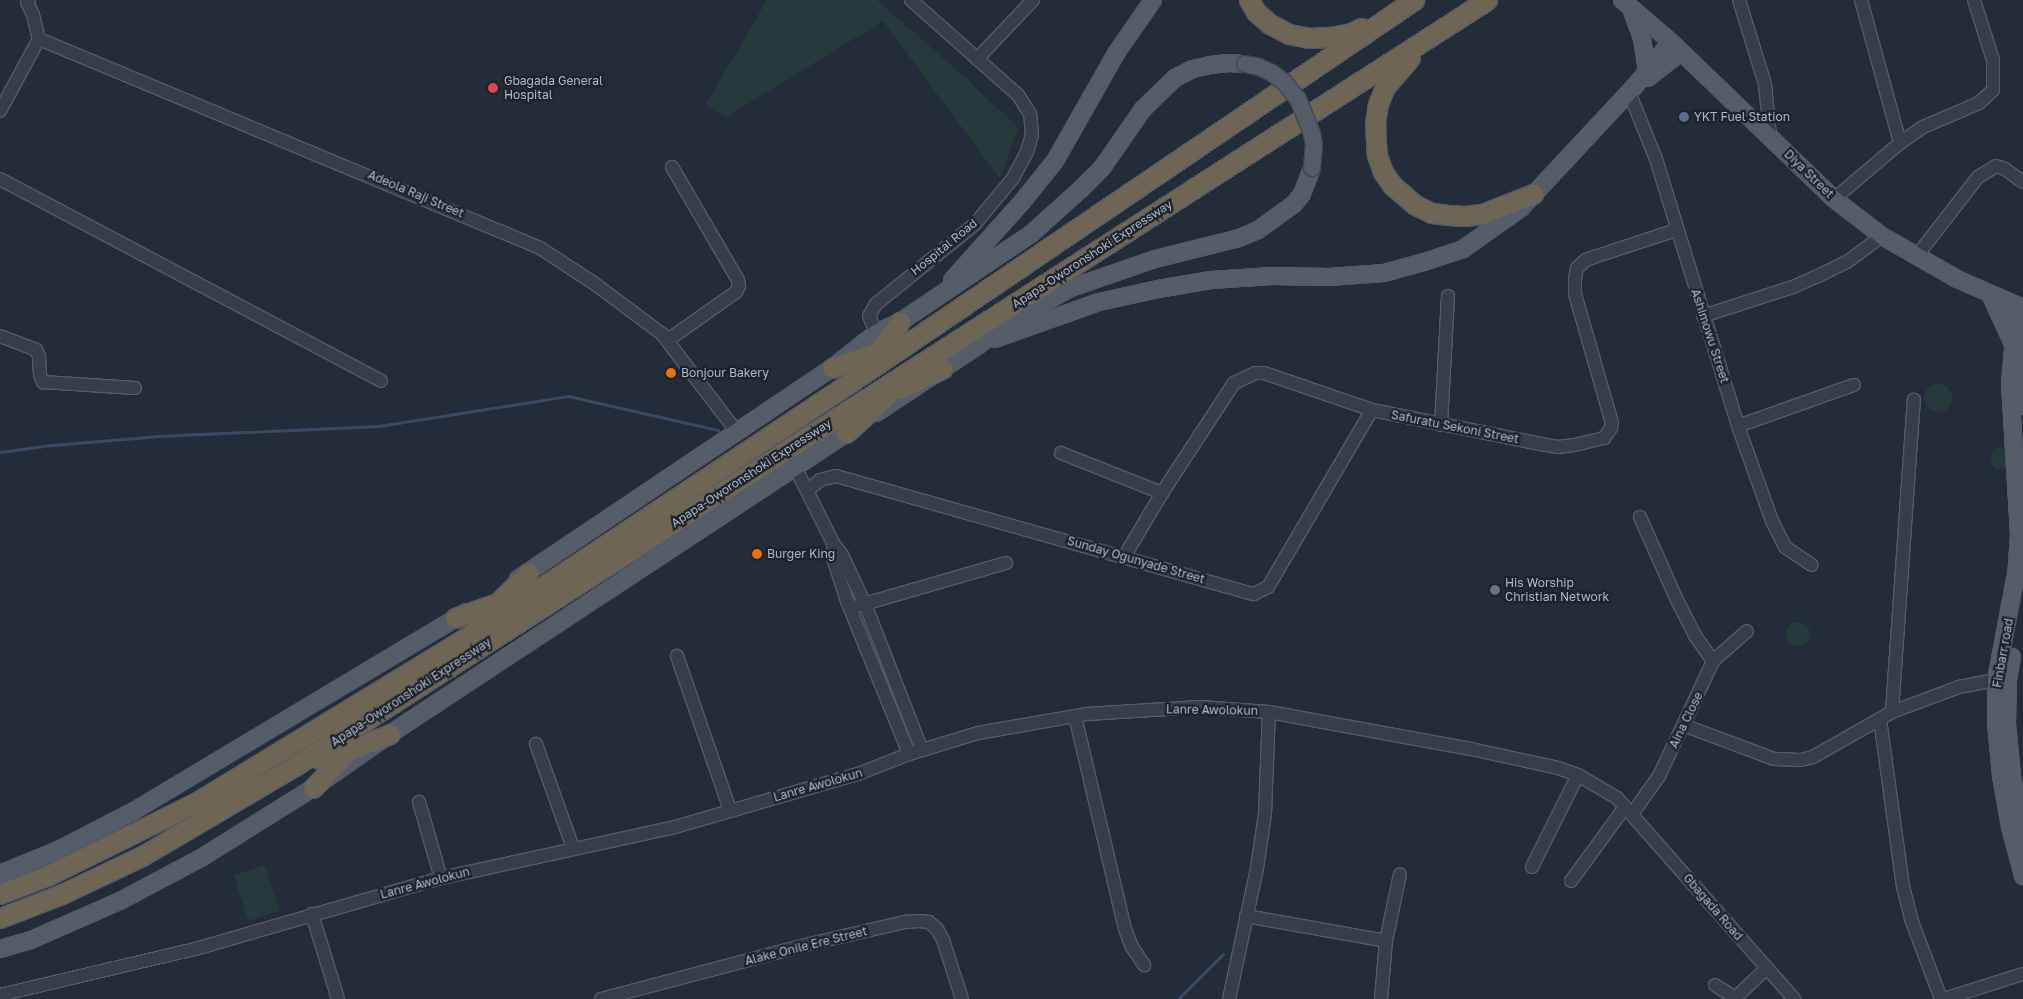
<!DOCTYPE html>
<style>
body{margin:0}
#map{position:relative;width:2023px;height:999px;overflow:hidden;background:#232c39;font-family:"Golos Text",sans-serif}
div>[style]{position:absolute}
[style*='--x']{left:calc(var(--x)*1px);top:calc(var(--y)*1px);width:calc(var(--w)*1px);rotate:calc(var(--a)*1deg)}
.green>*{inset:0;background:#26393b;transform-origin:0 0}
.round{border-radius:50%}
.stream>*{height:3px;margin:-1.5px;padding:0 1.5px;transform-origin:1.5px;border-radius:1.5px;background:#3a4a61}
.roads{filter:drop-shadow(1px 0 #555c67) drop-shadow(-1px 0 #555c67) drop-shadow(0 1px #555c67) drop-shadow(0 -1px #555c67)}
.minor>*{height:12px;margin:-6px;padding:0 6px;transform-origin:6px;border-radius:6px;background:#373e49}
.major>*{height:16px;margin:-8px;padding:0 8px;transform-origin:8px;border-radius:8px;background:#555d69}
.highway>*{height:19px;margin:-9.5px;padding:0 9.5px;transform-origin:9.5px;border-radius:9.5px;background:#6f6555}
.bridges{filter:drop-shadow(1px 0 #404752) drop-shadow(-1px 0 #404752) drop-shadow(0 1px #404752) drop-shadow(0 -1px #404752)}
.major-bridge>*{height:16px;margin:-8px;padding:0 8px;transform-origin:8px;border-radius:8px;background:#555d69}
.dots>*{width:14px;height:14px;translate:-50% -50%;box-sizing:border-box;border:2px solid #1c232e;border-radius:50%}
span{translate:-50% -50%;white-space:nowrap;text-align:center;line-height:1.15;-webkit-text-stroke:4.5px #1c232e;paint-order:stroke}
.poi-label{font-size:12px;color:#b2b9c5}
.left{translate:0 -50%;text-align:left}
.street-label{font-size:12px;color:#b2b9c5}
</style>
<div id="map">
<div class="green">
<div style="clip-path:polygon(767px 0,877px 0,967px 79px,1018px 128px,1000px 179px,883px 21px,726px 117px,706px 104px)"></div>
<div class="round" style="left:1924px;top:384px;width:28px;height:28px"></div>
<div style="clip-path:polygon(1998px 447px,2009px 449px,2007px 469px,1996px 469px,1991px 463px,1992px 452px)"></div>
<div class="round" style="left:1786px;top:622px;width:24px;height:24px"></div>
<div style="left:265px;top:865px;width:48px;height:33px;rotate:72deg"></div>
</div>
<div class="stream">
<div style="--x:0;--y:452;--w:52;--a:-7.7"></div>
<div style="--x:52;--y:445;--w:107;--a:-4.8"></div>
<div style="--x:159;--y:436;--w:220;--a:-2.6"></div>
<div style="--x:379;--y:426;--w:191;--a:-9"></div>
<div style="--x:568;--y:396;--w:154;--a:12.8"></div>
<div style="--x:1178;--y:999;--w:64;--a:-45"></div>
</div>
<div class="roads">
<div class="minor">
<div style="--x:29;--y:0;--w:3;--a:135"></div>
<div style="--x:27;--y:2;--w:14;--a:65"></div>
<div style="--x:33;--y:15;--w:25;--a:76"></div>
<div style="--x:1739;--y:0;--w:88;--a:72.8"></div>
<div style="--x:1765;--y:84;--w:52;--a:84.5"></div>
<div style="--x:1861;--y:0;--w:148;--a:74.7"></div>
<div style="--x:39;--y:39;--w:543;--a:22.64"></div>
<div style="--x:540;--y:248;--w:66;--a:33.2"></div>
<div style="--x:595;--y:284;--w:84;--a:36.7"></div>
<div style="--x:662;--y:334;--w:123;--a:52.6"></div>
<div style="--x:977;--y:59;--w:81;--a:-46.5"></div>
<div style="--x:1629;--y:92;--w:72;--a:68.1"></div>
<div style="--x:1656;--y:159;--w:279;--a:72.9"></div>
<div style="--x:1738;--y:426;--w:101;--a:70.3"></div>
<div style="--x:1772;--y:521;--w:29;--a:63"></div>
<div style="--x:1785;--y:547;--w:32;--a:34"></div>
<div style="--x:0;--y:111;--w:82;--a:-61.6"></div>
<div style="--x:0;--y:179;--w:431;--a:27.9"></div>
<div style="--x:1834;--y:199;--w:87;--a:-40.3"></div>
<div style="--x:1900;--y:143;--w:28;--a:-35"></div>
<div style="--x:1923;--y:127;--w:61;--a:-23.2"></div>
<div style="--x:1979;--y:103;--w:19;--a:-43"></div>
<div style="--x:1993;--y:90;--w:30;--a:-90"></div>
<div style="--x:1993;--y:60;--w:63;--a:-107.6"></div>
<div style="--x:1916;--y:257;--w:101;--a:-52.2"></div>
<div style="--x:1978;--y:177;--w:21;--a:-31"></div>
<div style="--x:1996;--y:166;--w:9;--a:18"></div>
<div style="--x:2005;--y:169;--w:22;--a:36"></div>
<div style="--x:1703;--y:316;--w:95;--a:-17.9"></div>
<div style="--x:1793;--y:287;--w:27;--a:-24"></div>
<div style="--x:1818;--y:276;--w:32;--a:-26"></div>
<div style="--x:1847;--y:262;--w:44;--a:-36.6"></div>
<div style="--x:876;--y:333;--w:18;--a:-112"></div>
<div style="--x:869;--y:316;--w:14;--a:-60"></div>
<div style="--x:876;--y:304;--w:127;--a:-38.9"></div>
<div style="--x:975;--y:224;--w:60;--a:-50.4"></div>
<div style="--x:1013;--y:178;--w:30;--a:-62"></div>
<div style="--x:1027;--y:152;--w:18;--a:-74"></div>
<div style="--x:1032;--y:135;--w:21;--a:-95"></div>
<div style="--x:1030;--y:114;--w:22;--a:-122"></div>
<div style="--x:1018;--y:95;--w:143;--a:-138.4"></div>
<div style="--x:0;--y:336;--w:39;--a:21"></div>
<div style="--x:36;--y:350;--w:7;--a:63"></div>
<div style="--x:39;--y:356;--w:19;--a:87"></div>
<div style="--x:40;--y:375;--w:8;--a:67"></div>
<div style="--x:43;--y:382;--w:92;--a:3.7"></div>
<div style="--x:668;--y:340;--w:83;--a:-35.2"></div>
<div style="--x:736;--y:292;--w:7;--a:-63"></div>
<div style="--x:739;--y:286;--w:6;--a:-99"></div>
<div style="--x:738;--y:280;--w:131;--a:-120.3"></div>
<div style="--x:1441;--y:425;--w:129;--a:-86.9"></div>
<div style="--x:1738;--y:426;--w:123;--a:-19.5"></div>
<div style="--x:1061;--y:453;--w:109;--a:21.6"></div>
<div style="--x:795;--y:467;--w:85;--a:63.4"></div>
<div style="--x:833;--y:543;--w:15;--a:53"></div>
<div style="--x:842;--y:555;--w:54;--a:64.9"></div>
<div style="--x:865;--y:604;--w:157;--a:68.7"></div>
<div style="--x:807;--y:491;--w:17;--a:-40"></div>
<div style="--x:820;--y:480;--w:16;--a:-14"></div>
<div style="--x:836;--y:476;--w:434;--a:15.8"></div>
<div style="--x:1254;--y:594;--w:16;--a:-27"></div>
<div style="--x:1268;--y:587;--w:205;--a:-59.6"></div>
<div style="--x:1640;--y:517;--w:91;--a:66"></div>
<div style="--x:1677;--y:600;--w:38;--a:63"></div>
<div style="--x:1694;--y:634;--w:33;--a:55"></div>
<div style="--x:833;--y:543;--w:15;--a:90"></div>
<div style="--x:833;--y:558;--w:45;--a:72"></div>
<div style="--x:847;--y:601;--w:165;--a:67.9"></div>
<div style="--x:1124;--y:557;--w:74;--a:-59.3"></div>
<div style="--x:1162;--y:493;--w:131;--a:-56.8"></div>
<div style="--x:1234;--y:383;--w:23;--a:-25"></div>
<div style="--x:1255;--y:373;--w:9;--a:0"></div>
<div style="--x:1264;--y:373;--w:114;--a:18.9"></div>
<div style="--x:1372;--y:410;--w:172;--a:11.4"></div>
<div style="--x:1541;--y:444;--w:17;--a:10"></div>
<div style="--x:1558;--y:447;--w:16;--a:-7"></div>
<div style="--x:1574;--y:445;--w:31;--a:-13"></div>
<div style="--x:1604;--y:438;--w:12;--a:-55"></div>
<div style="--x:1611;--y:428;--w:5;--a:-79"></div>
<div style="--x:1612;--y:423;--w:134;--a:-106"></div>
<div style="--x:1575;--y:294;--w:15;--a:-90"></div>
<div style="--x:1575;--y:279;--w:11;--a:-80"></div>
<div style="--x:1577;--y:268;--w:12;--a:-42"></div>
<div style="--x:1586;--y:260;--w:12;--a:-20"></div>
<div style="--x:1597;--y:256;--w:83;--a:-18.2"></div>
<div style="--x:857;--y:606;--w:155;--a:-16.1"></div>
<div style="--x:677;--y:656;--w:163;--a:71"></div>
<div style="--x:1892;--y:712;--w:313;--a:-86"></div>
<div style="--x:1075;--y:716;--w:219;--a:76.8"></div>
<div style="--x:1125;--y:929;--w:19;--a:69"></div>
<div style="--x:1132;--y:947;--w:22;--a:56"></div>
<div style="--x:1880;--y:719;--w:169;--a:82.2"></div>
<div style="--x:1903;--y:886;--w:34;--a:76"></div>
<div style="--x:1911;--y:919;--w:85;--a:69.4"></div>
<div style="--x:1683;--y:725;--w:97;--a:20.5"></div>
<div style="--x:1774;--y:759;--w:27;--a:2"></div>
<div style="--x:1801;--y:760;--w:12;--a:-14"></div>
<div style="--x:1813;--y:757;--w:91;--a:-29.7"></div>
<div style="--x:1892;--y:712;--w:72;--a:-20.5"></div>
<div style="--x:1959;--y:687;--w:38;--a:-11"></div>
<div style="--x:536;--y:744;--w:110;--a:70.4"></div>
<div style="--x:419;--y:802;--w:79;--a:73.9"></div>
<div style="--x:1632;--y:814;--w:47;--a:-54.6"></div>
<div style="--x:1659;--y:776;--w:127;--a:-64.8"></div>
<div style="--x:1713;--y:661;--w:45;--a:-41.4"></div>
<div style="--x:1532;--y:867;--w:103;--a:-63.4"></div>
<div style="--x:1571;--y:881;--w:92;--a:-53.9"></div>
<div style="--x:312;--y:914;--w:89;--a:73"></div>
<div style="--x:1246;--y:916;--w:142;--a:10.1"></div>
<div style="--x:1715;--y:985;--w:24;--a:33"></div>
<div style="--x:1735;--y:998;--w:44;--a:-43.2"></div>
<div style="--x:0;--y:995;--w:200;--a:-13.3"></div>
<div style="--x:195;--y:949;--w:256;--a:-16.1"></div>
<div style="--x:441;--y:878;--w:239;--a:-12.3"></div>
<div style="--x:675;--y:827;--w:191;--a:-16.2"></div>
<div style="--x:858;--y:774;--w:55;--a:-21.4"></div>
<div style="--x:909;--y:754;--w:72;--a:-16.9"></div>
<div style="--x:978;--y:733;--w:111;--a:-9.9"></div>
<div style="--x:1087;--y:714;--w:113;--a:-3.5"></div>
<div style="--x:1200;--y:707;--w:69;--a:4.1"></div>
<div style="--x:1269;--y:712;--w:205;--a:10.4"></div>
<div style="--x:1471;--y:749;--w:89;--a:12.3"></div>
<div style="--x:1558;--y:768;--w:21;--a:19"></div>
<div style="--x:1578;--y:775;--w:45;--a:30.5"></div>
<div style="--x:1617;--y:798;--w:268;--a:48.6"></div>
<div style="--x:601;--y:999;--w:211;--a:-14.8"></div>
<div style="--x:805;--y:945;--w:103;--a:-13"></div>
<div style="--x:905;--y:922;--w:14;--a:-4"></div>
<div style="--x:919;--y:921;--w:10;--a:6"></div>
<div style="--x:929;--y:922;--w:11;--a:41"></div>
<div style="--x:937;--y:929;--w:13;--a:61"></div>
<div style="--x:943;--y:940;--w:62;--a:72.1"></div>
<div style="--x:1229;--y:999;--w:134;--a:-77.9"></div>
<div style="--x:1257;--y:868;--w:55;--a:-81.6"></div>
<div style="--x:1265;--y:814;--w:102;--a:-87.8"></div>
<div style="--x:1381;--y:999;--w:58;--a:-85.1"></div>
<div style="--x:1386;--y:941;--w:68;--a:-78.2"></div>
<div style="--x:1944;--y:999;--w:83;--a:-17.6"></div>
</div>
<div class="major">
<div style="--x:1622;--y:0;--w:65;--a:40.6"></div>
<div style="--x:1671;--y:42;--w:226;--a:43.9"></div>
<div style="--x:1834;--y:199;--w:61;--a:37.6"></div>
<div style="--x:1882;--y:236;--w:86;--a:29.8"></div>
<div style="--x:1957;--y:279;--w:72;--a:23.7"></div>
<div style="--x:1632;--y:11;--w:30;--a:70"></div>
<div style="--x:1642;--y:39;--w:30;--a:81"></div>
<div style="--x:1648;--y:78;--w:42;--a:-38.2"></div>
<div style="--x:952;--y:280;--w:105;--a:-48.1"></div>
<div style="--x:1022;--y:202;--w:53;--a:-51.2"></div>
<div style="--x:1055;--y:161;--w:125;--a:-60.4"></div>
<div style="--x:1117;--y:52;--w:63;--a:-55.3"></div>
<div style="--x:1990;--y:294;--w:53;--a:65.4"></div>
<div style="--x:2017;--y:306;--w:77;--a:95.2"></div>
<div style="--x:2010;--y:383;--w:152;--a:86.6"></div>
<div style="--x:2019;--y:535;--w:39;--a:94"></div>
<div style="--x:2016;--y:574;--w:108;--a:100.7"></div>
<div style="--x:1996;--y:680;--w:42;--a:90"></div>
<div style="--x:1996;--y:722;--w:54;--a:84.7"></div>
<div style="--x:2001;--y:776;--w:52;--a:80"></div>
<div style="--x:2010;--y:827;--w:51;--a:75.1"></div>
<div style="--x:995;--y:339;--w:110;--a:-19.6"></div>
<div style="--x:1099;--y:302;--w:60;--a:-12.4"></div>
<div style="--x:1158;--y:289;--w:54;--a:-9.6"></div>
<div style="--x:1211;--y:280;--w:62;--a:-3.7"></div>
<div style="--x:1273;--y:276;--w:56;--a:1"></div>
<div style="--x:1329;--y:277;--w:55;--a:-4.2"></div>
<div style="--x:1384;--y:273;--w:41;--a:-15.4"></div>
<div style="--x:1424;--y:262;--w:41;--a:-18.4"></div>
<div style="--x:1463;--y:249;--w:71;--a:-35.3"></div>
<div style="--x:1521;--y:208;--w:166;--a:-47"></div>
<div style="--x:1634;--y:87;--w:58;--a:-50.6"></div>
<div style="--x:2023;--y:354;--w:16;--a:97"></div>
<div style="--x:2021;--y:370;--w:36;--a:87"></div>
<div style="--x:876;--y:413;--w:123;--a:-33.4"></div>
<div style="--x:979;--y:345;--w:34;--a:-38"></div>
<div style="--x:1006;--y:324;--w:74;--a:-29"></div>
<div style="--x:1071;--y:288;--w:89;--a:-19"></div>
<div style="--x:1155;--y:259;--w:87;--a:-14"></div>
<div style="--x:1239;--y:238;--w:21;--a:-23"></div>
<div style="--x:1258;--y:230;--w:44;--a:-35.8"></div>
<div style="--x:1294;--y:204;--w:13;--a:-51"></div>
<div style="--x:1302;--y:194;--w:28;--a:-69"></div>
<div style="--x:518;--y:579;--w:378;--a:-33.9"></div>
<div style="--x:832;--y:368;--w:56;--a:-38.5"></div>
<div style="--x:876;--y:333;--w:26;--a:-25"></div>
<div style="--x:900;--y:322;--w:158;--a:-33.9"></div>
<div style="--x:1031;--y:234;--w:67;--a:-42"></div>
<div style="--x:1081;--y:189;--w:30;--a:-45"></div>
<div style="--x:1102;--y:168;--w:72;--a:-55.2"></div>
<div style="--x:1143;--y:109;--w:45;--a:-44.1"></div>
<div style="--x:1175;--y:78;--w:20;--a:-27"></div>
<div style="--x:1193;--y:69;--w:17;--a:-13"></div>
<div style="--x:1210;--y:65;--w:19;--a:-6"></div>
<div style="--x:1229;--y:63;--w:16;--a:4"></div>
<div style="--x:2012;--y:657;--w:23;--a:100"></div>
<div style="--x:2008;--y:680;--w:43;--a:91.3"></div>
<div style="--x:2007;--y:723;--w:53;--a:84.6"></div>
<div style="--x:2012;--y:776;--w:56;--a:78.7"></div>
<div style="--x:0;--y:874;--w:65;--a:-22.6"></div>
<div style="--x:60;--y:849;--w:81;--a:-27.2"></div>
<div style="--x:132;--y:812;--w:389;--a:-30.9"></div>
<div style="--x:0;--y:949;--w:32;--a:-16"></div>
<div style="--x:31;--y:940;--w:97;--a:-23.7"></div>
<div style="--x:120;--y:901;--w:92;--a:-28"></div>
<div style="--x:201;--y:858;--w:132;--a:-32"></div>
<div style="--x:313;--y:788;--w:94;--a:-35"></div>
<div style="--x:390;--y:734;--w:558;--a:-33.38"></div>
</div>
<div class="highway">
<div style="--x:1249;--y:0;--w:14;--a:60"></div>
<div style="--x:1256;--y:12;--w:18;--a:41"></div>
<div style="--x:1270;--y:24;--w:21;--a:28"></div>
<div style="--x:1289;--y:34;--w:20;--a:11"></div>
<div style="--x:1309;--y:38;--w:22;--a:-3"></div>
<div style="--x:1331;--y:37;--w:20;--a:-11"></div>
<div style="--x:1351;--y:33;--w:11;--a:-27"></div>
<div style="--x:1410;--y:58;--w:38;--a:131"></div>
<div style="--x:1385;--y:87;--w:18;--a:112"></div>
<div style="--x:1378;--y:104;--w:18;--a:99"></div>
<div style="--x:1375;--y:122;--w:33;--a:87"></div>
<div style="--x:1377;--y:155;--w:18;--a:71"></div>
<div style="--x:1383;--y:172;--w:16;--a:55"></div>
<div style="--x:1392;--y:185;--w:30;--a:41"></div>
<div style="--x:1415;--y:205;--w:19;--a:25"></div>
<div style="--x:1432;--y:213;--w:16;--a:7"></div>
<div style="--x:1448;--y:215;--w:17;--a:3"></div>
<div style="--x:1465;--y:216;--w:17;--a:-7"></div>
<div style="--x:1482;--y:214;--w:55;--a:-21.4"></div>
<div style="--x:874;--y:357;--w:44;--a:-53.4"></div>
<div style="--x:832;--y:368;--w:58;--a:-19.1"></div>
<div style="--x:900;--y:389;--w:47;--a:-25.5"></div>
<div style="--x:846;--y:433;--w:55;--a:-42.1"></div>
<div style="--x:455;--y:618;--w:41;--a:-19.7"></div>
<div style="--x:481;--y:619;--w:66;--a:-44.4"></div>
<div style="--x:319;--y:759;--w:32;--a:-16"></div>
<div style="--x:350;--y:750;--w:43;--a:-21.8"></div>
<div style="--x:313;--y:788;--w:51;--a:-46.6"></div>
<div style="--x:0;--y:894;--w:53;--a:-21.2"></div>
<div style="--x:49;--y:875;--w:165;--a:-26.3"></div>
<div style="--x:197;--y:802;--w:313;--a:-31.4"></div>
<div style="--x:464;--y:639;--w:461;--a:-33.6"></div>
<div style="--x:848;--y:384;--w:684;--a:-34.15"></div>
<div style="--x:0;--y:918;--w:66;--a:-21.2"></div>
<div style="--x:62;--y:894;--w:89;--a:-25.4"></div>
<div style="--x:142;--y:856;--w:181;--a:-30.5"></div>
<div style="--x:298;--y:764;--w:1413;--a:-32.72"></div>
</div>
</div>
<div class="bridges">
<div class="major-bridge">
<div style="--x:1245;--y:64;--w:14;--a:12"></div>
<div style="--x:1259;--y:67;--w:14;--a:25"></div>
<div style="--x:1272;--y:73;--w:15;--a:37"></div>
<div style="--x:1284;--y:82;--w:22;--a:51"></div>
<div style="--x:1298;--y:99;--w:37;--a:68"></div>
<div style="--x:1312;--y:133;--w:12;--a:81"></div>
<div style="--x:1314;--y:145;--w:23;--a:95"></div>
</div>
</div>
<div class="dots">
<div style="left:493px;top:88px;background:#e0444e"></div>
<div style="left:1684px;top:117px;background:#5c6f8a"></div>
<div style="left:671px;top:373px;background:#e8710a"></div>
<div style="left:757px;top:554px;background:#e8710a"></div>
<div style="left:1495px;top:590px;background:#6b7280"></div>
</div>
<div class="poi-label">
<span class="left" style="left:504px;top:88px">Gbagada General<br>Hospital</span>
<span class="left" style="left:1694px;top:117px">YKT Fuel Station</span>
<span class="left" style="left:681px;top:373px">Bonjour Bakery</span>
<span class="left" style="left:767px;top:554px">Burger King</span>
<span class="left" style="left:1505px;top:590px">His Worship<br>Christian Network</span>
</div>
<div class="street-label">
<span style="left:1809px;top:174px;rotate:44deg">Diya Street</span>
<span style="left:416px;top:194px;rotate:23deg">Adeola Raji Street</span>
<span style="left:944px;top:247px;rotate:-39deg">Hospital Road</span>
<span style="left:1092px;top:254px;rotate:-33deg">Apapa-Oworonshoki Expressway</span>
<span style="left:1710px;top:336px;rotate:72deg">Ashimowu Street</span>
<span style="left:1455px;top:427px;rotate:11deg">Safuratu Sekoni Street</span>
<span style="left:751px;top:473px;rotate:-33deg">Apapa-Oworonshoki Expressway</span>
<span style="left:1136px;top:560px;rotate:16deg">Sunday Ogunyade Street</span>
<span style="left:2003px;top:653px;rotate:-80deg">Finbarr road</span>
<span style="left:411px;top:692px;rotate:-33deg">Apapa-Oworonshoki Expressway</span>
<span style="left:1212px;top:710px;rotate:1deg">Lanre Awolokun</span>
<span style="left:1686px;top:720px;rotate:-64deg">Aina Close</span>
<span style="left:818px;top:785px;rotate:-16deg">Lanre Awolokun</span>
<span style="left:425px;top:883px;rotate:-15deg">Lanre Awolokun</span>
<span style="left:1713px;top:907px;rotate:49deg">Gbagada Road</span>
<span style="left:806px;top:946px;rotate:-14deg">Alake Onile Ere Street</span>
</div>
</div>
